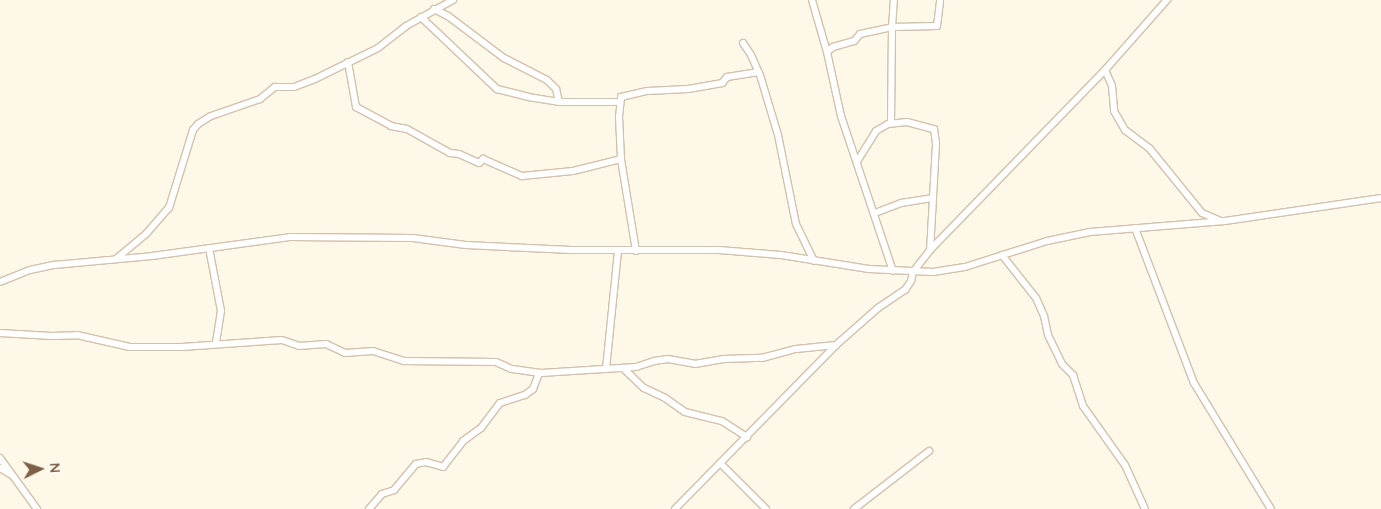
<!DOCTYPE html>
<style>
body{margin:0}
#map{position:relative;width:1381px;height:509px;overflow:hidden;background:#fef8e8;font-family:Quicksand,sans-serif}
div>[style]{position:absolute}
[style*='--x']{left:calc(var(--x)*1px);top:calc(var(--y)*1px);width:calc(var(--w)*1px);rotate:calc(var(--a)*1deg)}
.roads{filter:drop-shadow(1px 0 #d3c1ac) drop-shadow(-1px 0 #d3c1ac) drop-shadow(0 1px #d3c1ac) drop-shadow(0 -1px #d3c1ac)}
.minor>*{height:6px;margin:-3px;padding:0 3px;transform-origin:3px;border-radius:3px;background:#fff}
span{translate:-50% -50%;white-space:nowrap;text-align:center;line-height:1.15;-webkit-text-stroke:4.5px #fffbf1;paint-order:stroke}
.north{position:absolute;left:15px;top:444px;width:50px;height:50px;-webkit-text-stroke:4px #fffbf1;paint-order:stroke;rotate:86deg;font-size:14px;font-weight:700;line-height:20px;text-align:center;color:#7c6048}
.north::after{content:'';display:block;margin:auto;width:18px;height:22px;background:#7c6048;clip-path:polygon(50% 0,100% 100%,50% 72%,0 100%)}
</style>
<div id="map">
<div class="roads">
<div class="minor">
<div style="--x:812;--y:0;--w:54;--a:73.9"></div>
<div style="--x:827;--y:52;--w:66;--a:77.7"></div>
<div style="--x:841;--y:116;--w:163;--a:71.5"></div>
<div style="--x:434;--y:9;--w:16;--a:27"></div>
<div style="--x:448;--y:16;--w:70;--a:36.9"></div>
<div style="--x:504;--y:58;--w:48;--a:27.1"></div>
<div style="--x:547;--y:80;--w:13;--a:45"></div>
<div style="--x:556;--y:89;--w:13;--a:77"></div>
<div style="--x:421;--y:17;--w:105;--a:43.5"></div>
<div style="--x:497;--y:89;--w:32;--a:14"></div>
<div style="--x:528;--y:97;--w:31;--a:9"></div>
<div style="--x:559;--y:102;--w:60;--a:0"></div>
<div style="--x:743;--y:43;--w:14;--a:56"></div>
<div style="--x:751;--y:55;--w:22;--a:66"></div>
<div style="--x:760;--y:75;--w:63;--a:73.3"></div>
<div style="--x:778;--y:135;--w:91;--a:78.6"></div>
<div style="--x:796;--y:224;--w:41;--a:64.1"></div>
<div style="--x:827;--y:52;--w:8;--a:-40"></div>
<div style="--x:833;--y:47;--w:22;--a:-16"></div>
<div style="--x:854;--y:41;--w:9;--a:-49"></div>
<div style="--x:860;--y:34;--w:33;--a:-12"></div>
<div style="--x:892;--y:27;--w:27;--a:-86"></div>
<div style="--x:348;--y:62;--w:46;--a:79.9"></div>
<div style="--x:356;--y:107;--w:40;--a:28"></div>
<div style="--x:391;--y:126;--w:16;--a:11"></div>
<div style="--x:407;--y:129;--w:49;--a:29.2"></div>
<div style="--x:450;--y:153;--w:9;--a:6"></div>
<div style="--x:459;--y:154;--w:22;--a:24"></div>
<div style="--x:479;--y:163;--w:6;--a:-45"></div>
<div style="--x:483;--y:159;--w:43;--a:23.6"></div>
<div style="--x:522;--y:176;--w:51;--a:-5.6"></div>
<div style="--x:573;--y:171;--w:49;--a:-14"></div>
<div style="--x:1105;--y:70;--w:17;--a:66"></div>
<div style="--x:1112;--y:86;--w:25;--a:85"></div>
<div style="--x:1114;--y:111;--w:22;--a:60"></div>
<div style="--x:1125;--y:130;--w:31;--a:37"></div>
<div style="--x:1150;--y:149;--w:82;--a:50.9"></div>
<div style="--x:1202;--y:213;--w:21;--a:23"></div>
<div style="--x:891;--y:123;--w:96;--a:-89.4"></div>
<div style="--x:892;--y:27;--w:45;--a:-1.3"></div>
<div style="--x:937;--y:26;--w:25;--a:-83"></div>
<div style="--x:858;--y:160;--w:34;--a:-58"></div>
<div style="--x:876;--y:131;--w:14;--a:-30"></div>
<div style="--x:888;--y:124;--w:19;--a:-6"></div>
<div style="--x:907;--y:122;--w:28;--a:15"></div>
<div style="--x:934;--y:129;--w:15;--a:82"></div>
<div style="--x:936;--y:144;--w:106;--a:93.2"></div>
<div style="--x:875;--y:213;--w:28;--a:-21"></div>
<div style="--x:901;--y:203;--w:31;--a:-9"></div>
<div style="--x:1135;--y:228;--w:166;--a:69.2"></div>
<div style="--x:1194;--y:383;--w:148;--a:58.6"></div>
<div style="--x:209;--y:248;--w:64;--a:79.2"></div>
<div style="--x:221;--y:311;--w:33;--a:99"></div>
<div style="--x:636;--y:251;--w:93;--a:-99.3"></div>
<div style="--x:621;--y:159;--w:42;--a:-92.7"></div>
<div style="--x:619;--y:117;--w:20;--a:-84"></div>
<div style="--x:621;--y:97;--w:27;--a:-13"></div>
<div style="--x:647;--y:91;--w:41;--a:-2.8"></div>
<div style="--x:688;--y:89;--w:35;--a:-10"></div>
<div style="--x:722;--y:83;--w:8;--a:-50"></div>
<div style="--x:727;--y:77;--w:32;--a:-9"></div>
<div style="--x:1002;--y:255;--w:55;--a:51.7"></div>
<div style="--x:1036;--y:298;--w:20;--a:66"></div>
<div style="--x:1044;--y:316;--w:19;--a:78"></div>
<div style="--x:1048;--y:335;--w:32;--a:64"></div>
<div style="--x:1062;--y:364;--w:16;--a:45"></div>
<div style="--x:1073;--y:375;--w:33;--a:72"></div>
<div style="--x:1083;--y:406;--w:72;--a:54.6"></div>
<div style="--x:1125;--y:465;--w:48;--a:65.6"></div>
<div style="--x:116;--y:259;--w:39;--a:-40"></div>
<div style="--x:146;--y:234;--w:35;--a:-49"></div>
<div style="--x:169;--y:208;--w:82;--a:-72.9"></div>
<div style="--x:193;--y:130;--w:8;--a:-50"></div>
<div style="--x:198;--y:124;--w:15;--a:-32"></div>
<div style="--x:211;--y:116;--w:52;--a:-19.1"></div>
<div style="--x:260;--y:99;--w:19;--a:-39"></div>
<div style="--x:275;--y:87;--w:19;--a:0"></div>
<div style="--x:294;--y:87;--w:22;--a:-21"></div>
<div style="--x:315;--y:79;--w:70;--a:-26.2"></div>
<div style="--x:378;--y:48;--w:36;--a:-38"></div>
<div style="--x:406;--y:26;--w:54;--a:-29"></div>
<div style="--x:0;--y:282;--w:32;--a:-22"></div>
<div style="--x:30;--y:270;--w:25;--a:-12"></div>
<div style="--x:54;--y:265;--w:98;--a:-5.2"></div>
<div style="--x:152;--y:256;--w:139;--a:-7.8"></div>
<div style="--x:290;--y:237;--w:123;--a:0.5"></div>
<div style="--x:413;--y:238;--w:53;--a:7.5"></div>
<div style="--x:466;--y:245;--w:106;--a:2.7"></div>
<div style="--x:572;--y:250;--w:147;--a:0"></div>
<div style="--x:719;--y:250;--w:62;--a:4.6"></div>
<div style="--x:781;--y:255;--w:89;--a:9"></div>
<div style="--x:869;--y:269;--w:64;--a:2.7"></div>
<div style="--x:933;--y:272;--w:32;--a:-9"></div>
<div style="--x:965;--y:267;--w:86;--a:-17.6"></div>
<div style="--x:1047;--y:241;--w:44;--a:-11.8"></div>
<div style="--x:1090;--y:232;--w:135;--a:-4.7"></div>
<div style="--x:1225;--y:221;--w:158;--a:-8.4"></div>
<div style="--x:0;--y:333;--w:52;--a:3.3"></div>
<div style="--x:52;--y:336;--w:25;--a:-2"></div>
<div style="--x:77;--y:335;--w:54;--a:12.8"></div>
<div style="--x:130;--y:347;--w:52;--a:0"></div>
<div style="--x:182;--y:347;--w:100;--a:-4"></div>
<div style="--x:282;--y:340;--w:18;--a:19"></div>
<div style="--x:299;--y:346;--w:27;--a:-4"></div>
<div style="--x:326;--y:344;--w:21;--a:25"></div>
<div style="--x:345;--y:353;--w:28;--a:-4"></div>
<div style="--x:373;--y:351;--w:33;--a:18"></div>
<div style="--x:404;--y:361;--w:92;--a:0.6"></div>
<div style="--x:496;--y:362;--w:17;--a:24"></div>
<div style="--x:512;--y:369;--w:29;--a:8"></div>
<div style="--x:541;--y:373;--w:95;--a:-3.6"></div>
<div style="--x:636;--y:367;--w:19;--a:-18"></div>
<div style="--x:654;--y:361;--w:14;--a:-8"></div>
<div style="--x:668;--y:359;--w:27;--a:10"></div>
<div style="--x:695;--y:364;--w:29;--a:-10"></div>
<div style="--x:724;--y:359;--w:38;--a:-2"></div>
<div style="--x:762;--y:358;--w:35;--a:-15"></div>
<div style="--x:796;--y:349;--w:40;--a:-5.7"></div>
<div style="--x:623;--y:368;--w:29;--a:44"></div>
<div style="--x:644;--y:388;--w:23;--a:25"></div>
<div style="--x:665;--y:398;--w:24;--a:35"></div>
<div style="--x:685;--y:412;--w:38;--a:14"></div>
<div style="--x:722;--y:421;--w:30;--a:33"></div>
<div style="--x:606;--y:369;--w:119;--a:-84.2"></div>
<div style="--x:0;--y:458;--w:63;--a:54"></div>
<div style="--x:720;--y:463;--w:65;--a:45"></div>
<div style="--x:0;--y:468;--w:12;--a:31"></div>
<div style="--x:369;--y:509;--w:20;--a:-49"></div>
<div style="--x:382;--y:494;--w:13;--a:-18"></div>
<div style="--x:394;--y:490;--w:34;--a:-50"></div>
<div style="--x:416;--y:464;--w:10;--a:-11"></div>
<div style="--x:426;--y:462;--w:18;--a:16"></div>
<div style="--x:443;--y:467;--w:33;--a:-52"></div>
<div style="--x:463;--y:441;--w:22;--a:-36"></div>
<div style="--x:481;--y:428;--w:31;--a:-53"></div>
<div style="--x:500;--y:403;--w:26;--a:-18"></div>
<div style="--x:525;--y:395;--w:10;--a:-37"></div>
<div style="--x:533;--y:389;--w:17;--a:-69"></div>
<div style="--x:675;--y:509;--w:230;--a:-45.5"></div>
<div style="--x:836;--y:345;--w:56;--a:-41.4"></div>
<div style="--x:878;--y:308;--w:32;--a:-34"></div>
<div style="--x:905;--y:290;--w:11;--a:-56"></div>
<div style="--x:911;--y:281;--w:9;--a:-77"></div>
<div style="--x:913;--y:272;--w:28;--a:-52"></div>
<div style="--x:930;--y:250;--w:251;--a:-45.8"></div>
<div style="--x:1105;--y:70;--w:94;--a:-48.5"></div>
<div style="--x:854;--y:509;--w:95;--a:-37.7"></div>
</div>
</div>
<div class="north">N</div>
</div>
